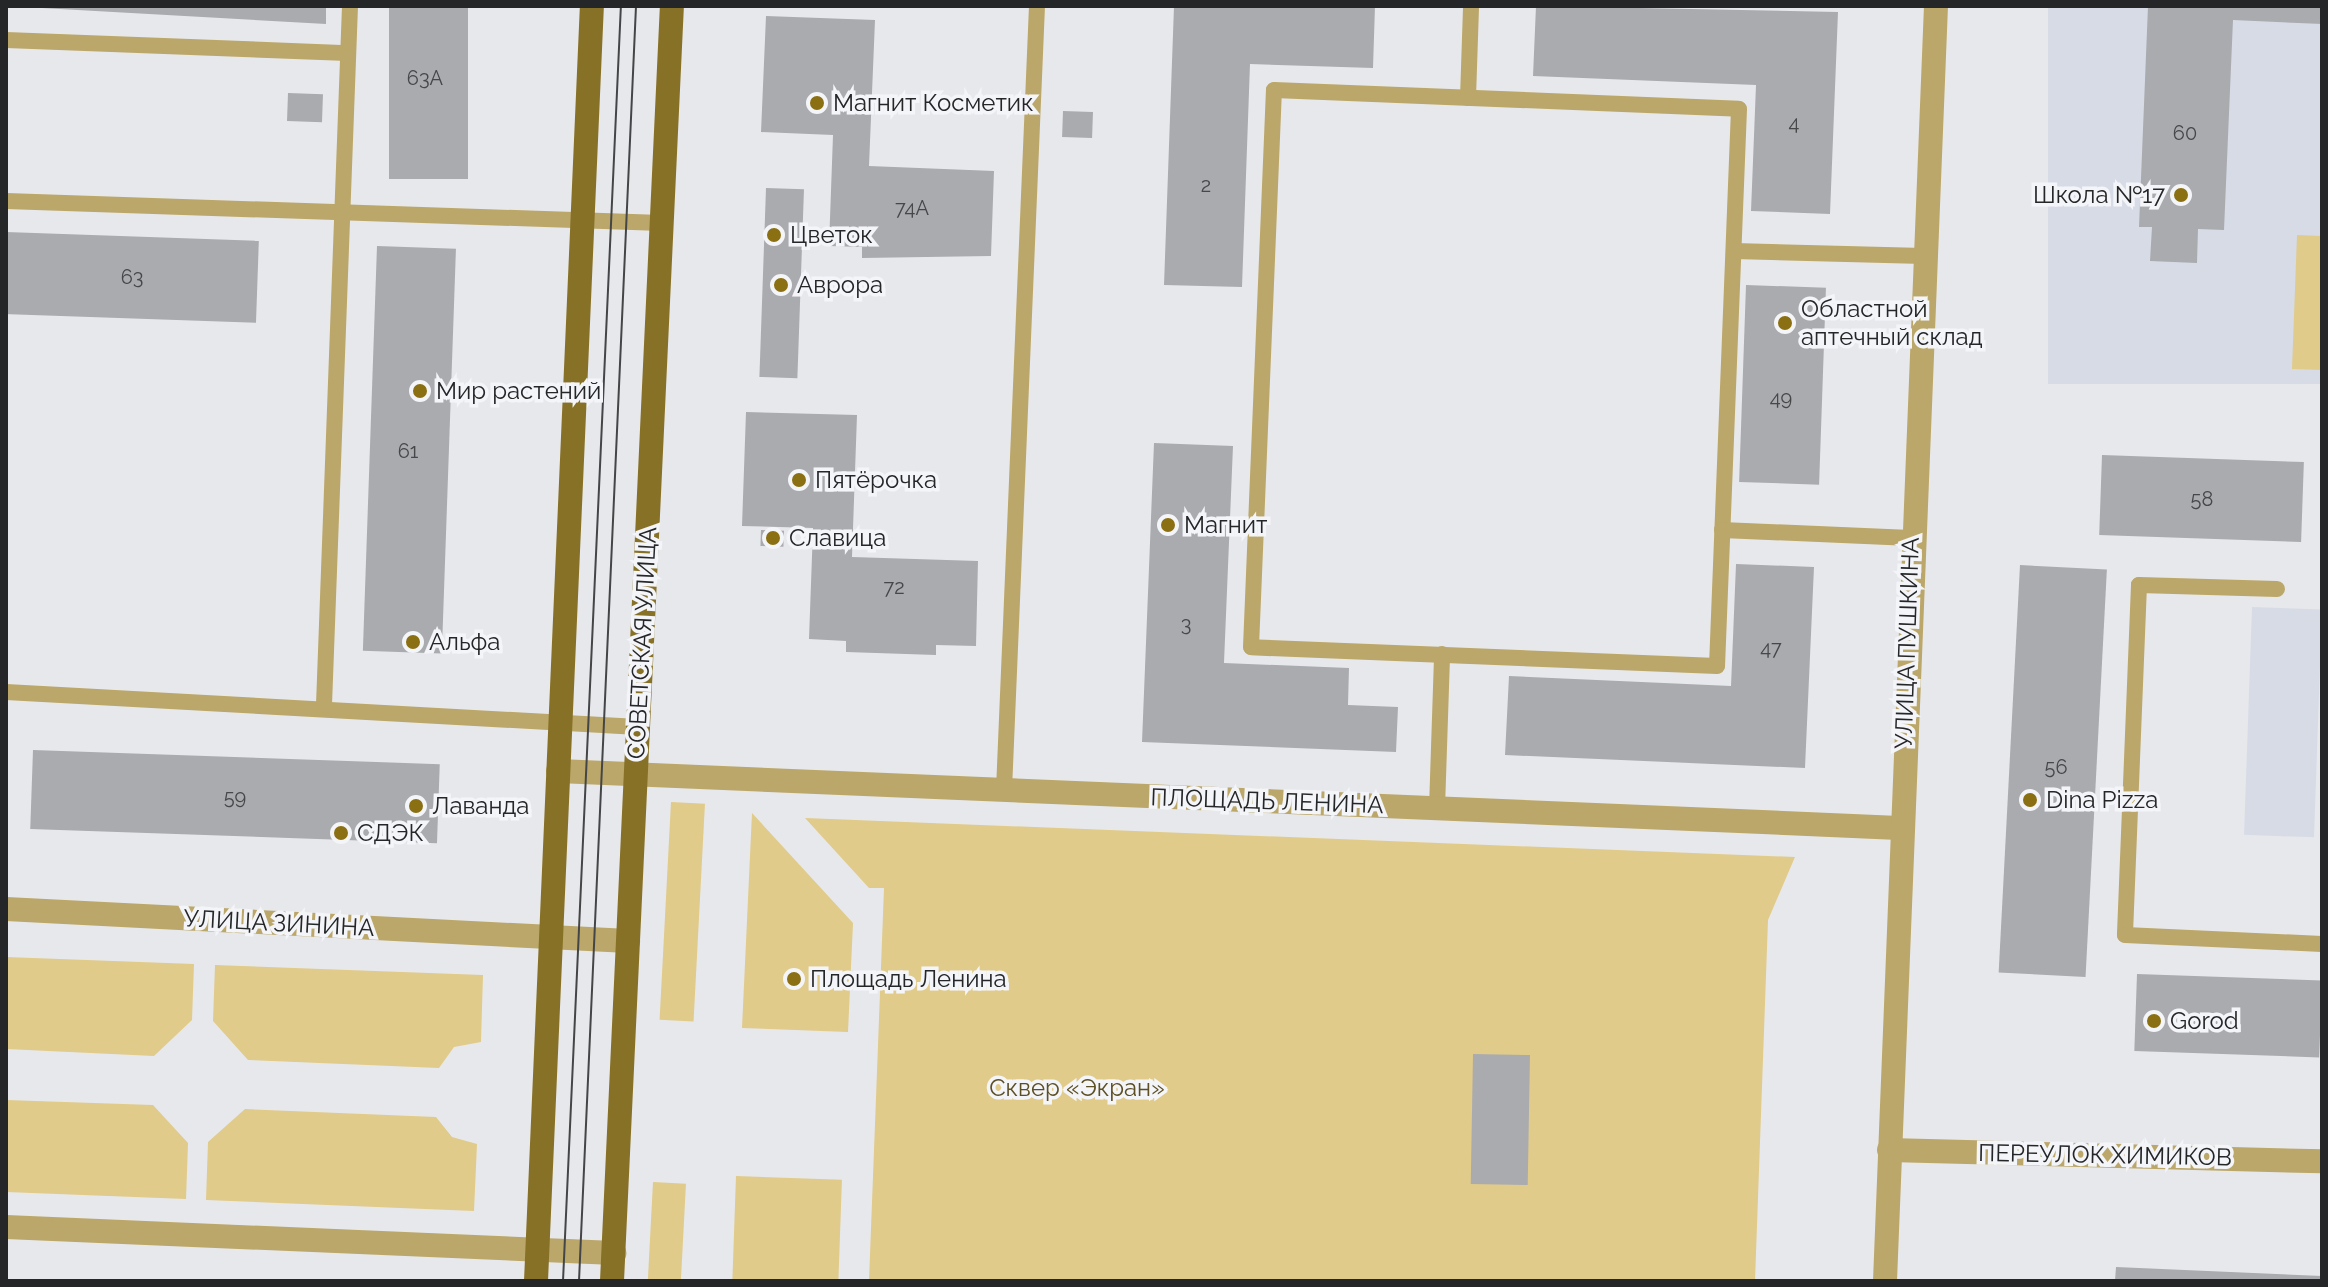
<!DOCTYPE html>
<meta charset="utf-8">
<style>
body{margin:0}
#map{position:relative;width:2328px;height:1287px;overflow:hidden;background:#e7e8ec;font-family:Raleway,sans-serif}
div>[style]{position:absolute}
[style*='--x']{left:calc(var(--x)*1px);top:calc(var(--y)*1px);width:calc(var(--w)*1px);rotate:calc(var(--a)*1deg)}
.built>*{inset:0;background:#d7dbe6;transform-origin:0 0}
.green>*{inset:0;background:#e0cb8a;transform-origin:0 0}
.building>*{inset:0;background:#aaabaf;transform-origin:0 0}
.lane>*{height:16px;margin:-8px;padding:0 8px;transform-origin:8px;border-radius:8px;background:#bba769}
.street>*{height:24px;margin:-12px;padding:0 12px;transform-origin:12px;border-radius:12px;background:#bba769}
.primary>*{height:24px;margin:-12px;padding:0 12px;transform-origin:12px;border-radius:12px;background:#877127}
.tram>*{height:2px;margin:-1px;padding:0 1px;transform-origin:1px;border-radius:1px;background:#444546}
.dots>*{width:22px;height:22px;translate:-50% -50%;box-sizing:border-box;border:4px solid #f4f5f9;border-radius:50%}
span{translate:-50% -50%;white-space:nowrap;text-align:center;line-height:1.15;-webkit-text-stroke:7px #f4f5f9;paint-order:stroke}
.number-label{font-size:20px;color:#464749}
.number-label span{-webkit-text-stroke-width:0}
.poi-label{font-size:24px;color:#252627}
.left{translate:0 -50%;text-align:left}
.right{translate:-100% -50%;text-align:right}
.street-label{font-size:24px;color:#252627}
.park-label{font-size:24px;color:#5d4f24}
.frame{position:absolute;inset:0;border:8px solid #252627;pointer-events:none}
</style>
<div id="map">
<div class="built">
<div style="left:2048px;top:6px;width:274px;height:378px"></div>
<div style="left:2252px;top:607px;width:70px;height:228px;rotate:2deg"></div>
</div>
<div class="green">
<div style="clip-path:polygon(2297px 235px,2322px 236px,2322px 370px,2292px 369px)"></div>
<div style="left:671px;top:802px;width:34px;height:218px;rotate:3deg"></div>
<div style="clip-path:polygon(752px 813px,853px 923px,848px 1032px,742px 1028px)"></div>
<div style="clip-path:polygon(805px 818px,1795px 857px,1768px 920px,1755px 1281px,869px 1281px,884px 888px,869px 888px)"></div>
<div style="clip-path:polygon(6px 957px,194px 964px,192px 1020px,154px 1056px,6px 1049px)"></div>
<div style="clip-path:polygon(215px 965px,483px 975px,481px 1042px,454px 1047px,439px 1068px,248px 1060px,213px 1021px)"></div>
<div style="clip-path:polygon(6px 1100px,153px 1105px,188px 1143px,186px 1199px,6px 1192px)"></div>
<div style="clip-path:polygon(245px 1109px,436px 1117px,452px 1137px,477px 1144px,474px 1211px,206px 1200px,208px 1142px)"></div>
<div style="left:736px;top:1176px;width:106px;height:105px;rotate:2deg"></div>
<div style="left:653px;top:1182px;width:33px;height:99px;rotate:3deg"></div>
</div>
<div class="building">
<div style="clip-path:polygon(6px 6px,326px 6px,326px 24px)"></div>
<div style="left:389px;top:6px;width:79px;height:173px"></div>
<div style="clip-path:polygon(1174px 6px,1375px 6px,1373px 68px,1250px 64px,1242px 287px,1164px 285px)"></div>
<div style="clip-path:polygon(1536px 6px,1838px 12px,1830px 214px,1751px 211px,1756px 85px,1533px 76px)"></div>
<div style="clip-path:polygon(2148px 6px,2322px 6px,2322px 24px,2233px 20px,2224px 230px,2198px 229px,2197px 263px,2150px 261px,2152px 227px,2139px 227px)"></div>
<div style="clip-path:polygon(766px 16px,875px 20px,869px 166px,994px 171px,991px 256px,862px 258px,862px 247px,829px 246px,833px 135px,761px 132px)"></div>
<div style="left:288px;top:93px;width:35px;height:28px;rotate:2deg"></div>
<div style="left:1063px;top:111px;width:30px;height:26px;rotate:2deg"></div>
<div style="left:766px;top:188px;width:38px;height:189px;rotate:2deg"></div>
<div style="left:6px;top:232px;width:253px;height:82px;rotate:2deg"></div>
<div style="left:377px;top:246px;width:79px;height:405px;rotate:2deg"></div>
<div style="left:1746px;top:285px;width:80px;height:197px;rotate:2deg"></div>
<div style="clip-path:polygon(746px 412px,857px 415px,852px 557px,978px 561px,976px 646px,936px 645px,936px 655px,846px 652px,846px 641px,809px 639px,813px 528px,742px 526px)"></div>
<div style="clip-path:polygon(1154px 443px,1233px 446px,1224px 663px,1349px 668px,1348px 705px,1398px 707px,1396px 752px,1142px 742px)"></div>
<div style="left:2102px;top:455px;width:202px;height:80px;rotate:2deg"></div>
<div style="left:761px;top:530px;width:23px;height:16px;rotate:2deg"></div>
<div style="clip-path:polygon(1736px 564px,1814px 567px,1805px 768px,1505px 755px,1509px 676px,1731px 686px)"></div>
<div style="left:2020px;top:565px;width:87px;height:408px;rotate:3deg"></div>
<div style="left:33px;top:750px;width:407px;height:79px;rotate:2deg"></div>
<div style="left:2137px;top:974px;width:185px;height:77px;rotate:2deg"></div>
<div style="left:1473px;top:1054px;width:57px;height:130px;rotate:1deg"></div>
<div style="clip-path:polygon(2116px 1267px,2322px 1276px,2322px 1281px,2115px 1281px)"></div>
</div>
<div class="lane">
<div style="--x:6;--y:40;--w:342;--a:2.2"></div>
<div style="--x:1274;--y:90;--w:465;--a:2.3"></div>
<div style="--x:1739;--y:109;--w:557;--a:92.26"></div>
<div style="--x:1717;--y:666;--w:466;--a:-177.7"></div>
<div style="--x:1251;--y:647;--w:557;--a:-87.64"></div>
<div style="--x:1468;--y:98;--w:92;--a:-88.1"></div>
<div style="--x:6;--y:201;--w:656;--a:1.92"></div>
<div style="--x:1734;--y:251;--w:190;--a:1.5"></div>
<div style="--x:1722;--y:530;--w:189;--a:2.4"></div>
<div style="--x:2277;--y:589;--w:138;--a:-178.3"></div>
<div style="--x:2139;--y:585;--w:350;--a:92.3"></div>
<div style="--x:2125;--y:935;--w:197;--a:2.6"></div>
<div style="--x:6;--y:692;--w:633;--a:3.17"></div>
<div style="--x:324;--y:705;--w:699;--a:-87.87"></div>
<div style="--x:1004;--y:790;--w:785;--a:-87.59"></div>
<div style="--x:1437;--y:808;--w:154;--a:-88.1"></div>
</div>
<div class="street">
<div style="--x:558;--y:771;--w:1342;--a:2.43"></div>
<div style="--x:6;--y:909;--w:623;--a:2.95"></div>
<div style="--x:1889;--y:1150;--w:433;--a:1.5"></div>
<div style="--x:6;--y:1227;--w:609;--a:2.45"></div>
<div style="--x:1885;--y:1281;--w:1276;--a:-87.71"></div>
</div>
<div class="primary">
<div style="--x:536;--y:1281;--w:1276;--a:-87.49"></div>
<div style="--x:612;--y:1281;--w:1276;--a:-87.31"></div>
</div>
<div class="tram">
<div style="--x:563;--y:1281;--w:1276;--a:-87.4"></div>
<div style="--x:579;--y:1281;--w:1276;--a:-87.44"></div>
</div>
<div class="dots">
<div style="left:817px;top:103px;background:#8a7012"></div>
<div style="left:2181px;top:195px;background:#8a7012"></div>
<div style="left:774px;top:235px;background:#8a7012"></div>
<div style="left:781px;top:285px;background:#8a7012"></div>
<div style="left:1785px;top:323px;background:#8a7012"></div>
<div style="left:420px;top:391px;background:#8a7012"></div>
<div style="left:799px;top:480px;background:#8a7012"></div>
<div style="left:1168px;top:525px;background:#8a7012"></div>
<div style="left:773px;top:538px;background:#8a7012"></div>
<div style="left:413px;top:642px;background:#8a7012"></div>
<div style="left:2030px;top:800px;background:#8a7012"></div>
<div style="left:416px;top:806px;background:#8a7012"></div>
<div style="left:341px;top:833px;background:#8a7012"></div>
<div style="left:794px;top:979px;background:#8a7012"></div>
<div style="left:2154px;top:1021px;background:#8a7012"></div>
</div>
<div class="number-label">
<span style="left:425px;top:78px">63А</span>
<span style="left:1794px;top:123px">4</span>
<span style="left:2185px;top:133px">60</span>
<span style="left:1206px;top:185px">2</span>
<span style="left:912px;top:208px">74А</span>
<span style="left:132px;top:277px">63</span>
<span style="left:1781px;top:398px">49</span>
<span style="left:408px;top:451px">61</span>
<span style="left:2202px;top:499px">58</span>
<span style="left:894px;top:587px">72</span>
<span style="left:1186px;top:624px">3</span>
<span style="left:1771px;top:648px">47</span>
<span style="left:2056px;top:767px">56</span>
<span style="left:235px;top:797px">59</span>
</div>
<div class="poi-label">
<span class="left" style="left:833px;top:103px">Магнит Косметик</span>
<span class="right" style="left:2165px;top:195px">Школа №17</span>
<span class="left" style="left:790px;top:235px">Цветок</span>
<span class="left" style="left:797px;top:285px">Аврора</span>
<span class="left" style="left:1801px;top:323px">Областной<br>аптечный склад</span>
<span class="left" style="left:436px;top:391px">Мир растений</span>
<span class="left" style="left:815px;top:480px">Пятёрочка</span>
<span class="left" style="left:1184px;top:525px">Магнит</span>
<span class="left" style="left:789px;top:538px">Славица</span>
<span class="left" style="left:429px;top:642px">Альфа</span>
<span class="left" style="left:2046px;top:800px">Dina Pizza</span>
<span class="left" style="left:432px;top:806px">Лаванда</span>
<span class="left" style="left:357px;top:833px">СДЭК</span>
<span class="left" style="left:810px;top:979px">Площадь Ленина</span>
<span class="left" style="left:2170px;top:1021px">Gorod</span>
</div>
<div class="street-label">
<span style="left:642px;top:643px;rotate:-87deg">СОВЕТСКАЯ УЛИЦА</span>
<span style="left:1907px;top:643px;rotate:-88deg">УЛИЦА ПУШКИНА</span>
<span style="left:1267px;top:801px;rotate:2deg">ПЛОЩАДЬ ЛЕНИНА</span>
<span style="left:279px;top:923px;rotate:3deg">УЛИЦА ЗИНИНА</span>
<span style="left:2105px;top:1155px;rotate:1deg">ПЕРЕУЛОК ХИМИКОВ</span>
</div>
<div class="park-label">
<span style="left:1077px;top:1088px">Сквер «Экран»</span>
</div>
<div class="frame"></div>
</div>
